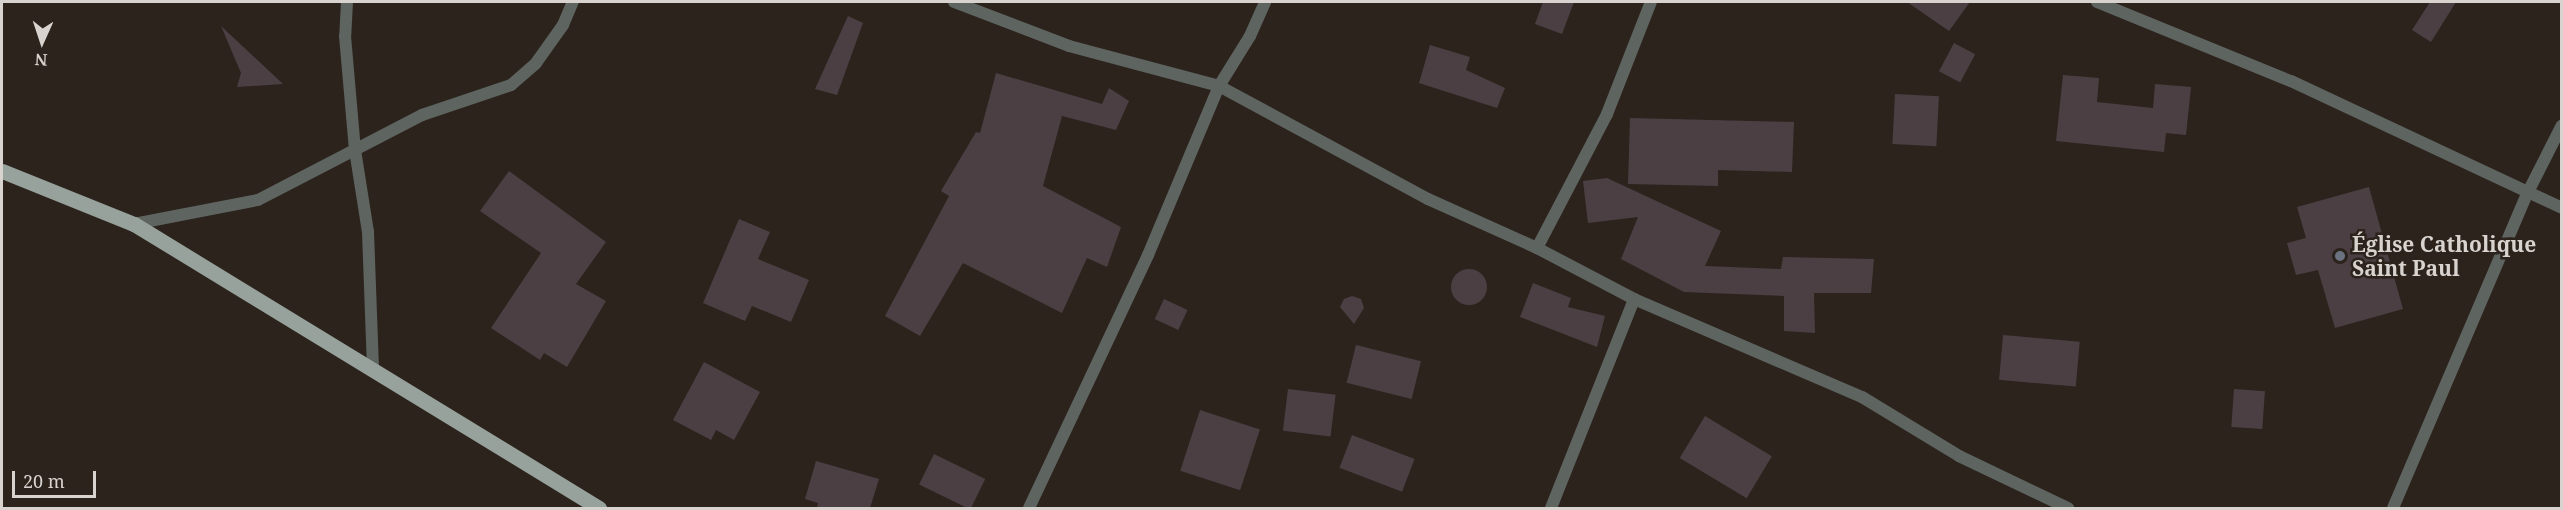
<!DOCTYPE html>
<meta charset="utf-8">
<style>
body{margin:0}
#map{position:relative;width:2563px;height:510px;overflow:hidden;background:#2c231c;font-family:"Noto Serif",serif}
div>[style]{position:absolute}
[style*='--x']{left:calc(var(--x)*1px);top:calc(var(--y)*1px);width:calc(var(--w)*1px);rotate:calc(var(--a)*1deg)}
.building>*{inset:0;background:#4b3f44;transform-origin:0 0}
.round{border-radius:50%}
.minor>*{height:12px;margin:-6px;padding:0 6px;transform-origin:6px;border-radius:6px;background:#5e6460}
.primary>*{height:15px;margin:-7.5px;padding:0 7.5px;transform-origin:7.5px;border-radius:7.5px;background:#97a29c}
.dots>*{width:16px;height:16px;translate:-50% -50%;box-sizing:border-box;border:3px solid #2c231c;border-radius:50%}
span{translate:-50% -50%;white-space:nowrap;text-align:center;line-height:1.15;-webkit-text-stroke:5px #2c231c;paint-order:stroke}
.poi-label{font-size:21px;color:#d9d3cf;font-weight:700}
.left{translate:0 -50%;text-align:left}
.frame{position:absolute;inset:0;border:3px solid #d9d3cf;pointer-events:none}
.north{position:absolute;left:12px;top:12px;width:60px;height:60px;-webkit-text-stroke:4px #2c231c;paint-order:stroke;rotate:183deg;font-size:16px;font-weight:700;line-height:24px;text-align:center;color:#d9d3cf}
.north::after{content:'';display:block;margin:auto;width:21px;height:27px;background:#d9d3cf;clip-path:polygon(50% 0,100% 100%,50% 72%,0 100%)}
.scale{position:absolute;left:12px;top:471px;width:84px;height:27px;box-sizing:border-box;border:3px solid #d9d3cf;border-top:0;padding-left:8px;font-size:18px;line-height:21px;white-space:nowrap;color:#d9d3cf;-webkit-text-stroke:4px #2c231c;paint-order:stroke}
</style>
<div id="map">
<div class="building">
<div style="clip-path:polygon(1543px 2px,1574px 2px,1562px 34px,1535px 24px)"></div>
<div style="clip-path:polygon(1907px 2px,1970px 2px,1949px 31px)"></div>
<div style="clip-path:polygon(2430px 2px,2456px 2px,2431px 42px,2412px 30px)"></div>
<div style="clip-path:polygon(848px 16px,863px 23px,837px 95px,815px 89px)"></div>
<div style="clip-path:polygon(221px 26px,283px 84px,237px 87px,241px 73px)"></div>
<div style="left:1954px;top:43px;width:24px;height:32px;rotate:28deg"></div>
<div style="clip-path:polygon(1430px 45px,1470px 57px,1466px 70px,1505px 88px,1497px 108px,1419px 83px)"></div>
<div style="clip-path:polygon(996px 73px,1102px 104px,1109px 88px,1129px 101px,1116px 130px,1062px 116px,1043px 186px,1121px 227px,1107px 267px,1087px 258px,1062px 313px,963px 263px,920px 336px,885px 316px,949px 196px,941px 191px,976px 132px,980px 133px)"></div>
<div style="clip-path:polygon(2063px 75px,2099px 78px,2097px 102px,2153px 108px,2155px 84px,2191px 87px,2186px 135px,2166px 133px,2164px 152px,2056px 141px)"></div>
<div style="left:1895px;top:94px;width:44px;height:50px;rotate:3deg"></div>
<div style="clip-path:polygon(1630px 118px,1794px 122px,1792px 172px,1718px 170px,1718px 186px,1628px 184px)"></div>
<div style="clip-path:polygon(509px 171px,606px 242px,576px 284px,606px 301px,567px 367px,544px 353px,540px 360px,491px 328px,541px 253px,480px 211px)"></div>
<div style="clip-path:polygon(1607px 178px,1721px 231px,1705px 266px,1781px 269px,1783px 257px,1874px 259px,1871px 293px,1814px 293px,1815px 333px,1784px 331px,1784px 296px,1684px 292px,1621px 259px,1638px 217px,1588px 223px,1583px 181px)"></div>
<div style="clip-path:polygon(2369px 187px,2403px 309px,2335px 328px,2318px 270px,2296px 275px,2287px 243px,2306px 238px,2297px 207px)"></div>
<div style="clip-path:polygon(739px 219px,770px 232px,758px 259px,809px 280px,791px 322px,752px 306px,745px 321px,703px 303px)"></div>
<div class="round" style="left:1451px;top:269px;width:36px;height:36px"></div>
<div style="clip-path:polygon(1533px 283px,1571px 298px,1568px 307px,1605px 316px,1597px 347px,1520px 317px)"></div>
<div style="clip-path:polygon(1352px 296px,1361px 299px,1364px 308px,1354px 324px,1340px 307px,1344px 299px)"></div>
<div style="left:1164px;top:299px;width:26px;height:22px;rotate:25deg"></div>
<div style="left:2003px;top:335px;width:77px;height:45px;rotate:5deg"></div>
<div style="left:1356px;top:345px;width:67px;height:39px;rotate:14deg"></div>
<div style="clip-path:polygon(704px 362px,760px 392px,734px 440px,716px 430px,711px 440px,673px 420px)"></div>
<div style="left:1288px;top:389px;width:48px;height:42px;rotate:7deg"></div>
<div style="left:2234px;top:389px;width:31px;height:38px;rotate:4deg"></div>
<div style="left:1200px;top:410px;width:63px;height:64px;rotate:18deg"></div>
<div style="left:1705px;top:416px;width:78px;height:49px;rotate:31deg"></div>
<div style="left:1352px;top:435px;width:67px;height:35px;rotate:21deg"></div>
<div style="left:934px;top:454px;width:57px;height:34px;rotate:26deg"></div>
<div style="clip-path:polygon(816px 461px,879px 479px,870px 508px,817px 508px,818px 503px,805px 499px)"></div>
</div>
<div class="minor">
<div style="--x:347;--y:2;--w:34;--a:93"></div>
<div style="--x:345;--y:36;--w:114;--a:85"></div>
<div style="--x:355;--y:150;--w:83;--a:81"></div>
<div style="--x:368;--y:232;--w:137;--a:87.9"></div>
<div style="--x:954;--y:2;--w:123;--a:20.9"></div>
<div style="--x:1069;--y:46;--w:155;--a:14.9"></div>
<div style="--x:1219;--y:86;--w:238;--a:28.4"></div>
<div style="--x:1428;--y:199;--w:120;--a:24.2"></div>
<div style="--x:1537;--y:248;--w:110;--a:27.7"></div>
<div style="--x:1634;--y:299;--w:248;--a:23.3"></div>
<div style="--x:1862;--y:397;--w:114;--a:31.3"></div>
<div style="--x:1959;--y:456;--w:121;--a:25.5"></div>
<div style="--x:2097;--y:2;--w:209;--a:22.2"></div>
<div style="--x:2291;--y:81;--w:299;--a:25.1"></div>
<div style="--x:134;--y:224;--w:126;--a:-11"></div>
<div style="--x:258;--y:200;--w:185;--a:-27.4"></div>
<div style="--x:422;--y:115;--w:94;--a:-18.6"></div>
<div style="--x:511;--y:85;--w:33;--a:-41"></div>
<div style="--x:536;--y:63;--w:47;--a:-54.6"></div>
<div style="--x:563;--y:25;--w:25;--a:-67"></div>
<div style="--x:1537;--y:248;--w:151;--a:-62.4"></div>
<div style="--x:1607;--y:114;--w:120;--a:-68.6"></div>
<div style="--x:1029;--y:508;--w:280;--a:-64.8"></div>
<div style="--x:1148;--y:255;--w:183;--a:-67.2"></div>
<div style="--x:1219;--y:86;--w:59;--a:-58.2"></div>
<div style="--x:1250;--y:36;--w:37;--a:-66"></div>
<div style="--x:1551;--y:508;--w:225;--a:-68.3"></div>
<div style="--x:2393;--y:508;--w:341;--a:-66.9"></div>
<div style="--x:2527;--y:194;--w:77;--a:-63.1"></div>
</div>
<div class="primary">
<div style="--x:2;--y:171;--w:142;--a:21.9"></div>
<div style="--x:134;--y:224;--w:545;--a:31.41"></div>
</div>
<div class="dots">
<div style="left:2340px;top:256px;background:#6b7280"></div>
</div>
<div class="poi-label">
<span class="left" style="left:2352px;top:256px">Église Catholique<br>Saint Paul</span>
</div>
<div class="frame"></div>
<div class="north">N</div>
<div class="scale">20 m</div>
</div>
